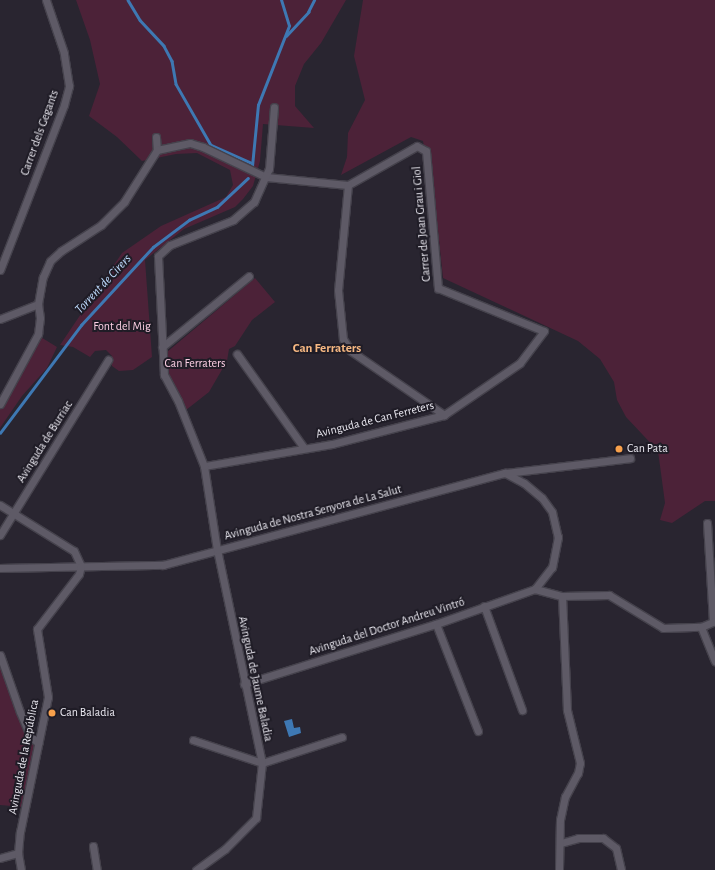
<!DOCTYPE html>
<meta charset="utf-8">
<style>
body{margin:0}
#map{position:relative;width:715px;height:870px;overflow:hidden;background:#292530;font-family:"Alegreya Sans",sans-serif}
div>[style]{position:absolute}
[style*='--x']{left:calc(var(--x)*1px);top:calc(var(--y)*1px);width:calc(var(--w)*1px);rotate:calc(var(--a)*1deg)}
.green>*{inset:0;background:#4c2238}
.water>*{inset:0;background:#3e78b3}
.stream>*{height:2.5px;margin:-1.25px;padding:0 1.25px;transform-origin:1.25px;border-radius:1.25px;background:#3e78b3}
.roads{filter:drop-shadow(1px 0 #45424c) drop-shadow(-1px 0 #45424c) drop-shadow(0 1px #45424c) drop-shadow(0 -1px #45424c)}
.street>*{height:7px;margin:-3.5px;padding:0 3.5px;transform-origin:3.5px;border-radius:3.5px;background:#5e5a66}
.dots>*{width:11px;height:11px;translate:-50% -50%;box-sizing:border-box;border:2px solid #1f1c26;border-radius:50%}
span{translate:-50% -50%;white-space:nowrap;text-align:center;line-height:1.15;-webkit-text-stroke:4px #1f1c26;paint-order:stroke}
.street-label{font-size:12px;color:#eae8f0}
.park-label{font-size:12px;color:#fbcee3}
.poi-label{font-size:12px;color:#eae8f0}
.left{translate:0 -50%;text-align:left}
.water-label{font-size:13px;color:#bfddff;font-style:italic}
.neighbourhood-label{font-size:13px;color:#f6b882;font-weight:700}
</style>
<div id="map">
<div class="green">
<div style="clip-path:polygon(76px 0,346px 0,321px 43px,304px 64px,295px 86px,295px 106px,314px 128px,263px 124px,260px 161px,253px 186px,243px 199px,235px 207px,184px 229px,145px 260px,152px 357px,133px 370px,119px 371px,112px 366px,112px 356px,106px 350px,95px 351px,90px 357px,73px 347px,60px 345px,122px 253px,161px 226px,226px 197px,233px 185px,230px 170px,197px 153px,176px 154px,142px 161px,117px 137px,89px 116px,100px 84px,90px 40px)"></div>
<div style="clip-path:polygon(363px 0,715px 0,715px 501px,705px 501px,672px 523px,660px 520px,665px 503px,658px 451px,626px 417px,617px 400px,614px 382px,600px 359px,578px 341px,443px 278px,430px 155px,425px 153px,423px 141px,411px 137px,341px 175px,347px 157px,348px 133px,365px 100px,354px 56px)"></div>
<div style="clip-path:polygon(255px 278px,275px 302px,252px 320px,235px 346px,229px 349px,227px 361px,209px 392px,186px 410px,169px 374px,167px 352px)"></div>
<div style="clip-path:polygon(39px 336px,57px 347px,47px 368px,22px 396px,0 428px,0 406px)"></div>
<div style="clip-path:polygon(0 665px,26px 738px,35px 746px,23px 807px,0 805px)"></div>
</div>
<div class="water">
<div style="clip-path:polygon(292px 719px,294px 728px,300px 727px,301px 733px,289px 737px,284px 721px)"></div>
</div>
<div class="stream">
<div style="--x:128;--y:0;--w:23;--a:59"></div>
<div style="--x:140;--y:20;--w:35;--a:47"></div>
<div style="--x:164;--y:46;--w:17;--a:62"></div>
<div style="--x:172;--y:61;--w:23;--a:80"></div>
<div style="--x:176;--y:84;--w:70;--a:60.2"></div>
<div style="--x:211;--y:145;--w:45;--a:23.7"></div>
<div style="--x:286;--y:36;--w:33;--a:-47"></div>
<div style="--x:308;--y:12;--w:13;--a:-63"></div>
<div style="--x:252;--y:166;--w:61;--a:-84.4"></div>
<div style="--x:258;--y:105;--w:85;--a:-68.6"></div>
<div style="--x:289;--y:26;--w:27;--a:-107"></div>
<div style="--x:0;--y:433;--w:135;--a:-53.1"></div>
<div style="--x:81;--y:325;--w:106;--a:-47.3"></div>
<div style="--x:153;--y:247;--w:45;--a:-36.9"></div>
<div style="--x:189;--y:220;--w:31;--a:-25"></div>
<div style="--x:217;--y:207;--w:42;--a:-43.1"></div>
</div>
<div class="roads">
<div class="street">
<div style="--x:156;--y:137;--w:13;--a:86"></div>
<div style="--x:157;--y:150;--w:34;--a:-12"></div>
<div style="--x:190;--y:143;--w:14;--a:17"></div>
<div style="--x:203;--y:147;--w:70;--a:25.5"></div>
<div style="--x:266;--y:177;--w:82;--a:5.6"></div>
<div style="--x:348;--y:185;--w:79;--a:-29.5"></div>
<div style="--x:417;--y:146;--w:10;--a:29"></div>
<div style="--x:426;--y:151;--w:138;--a:85"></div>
<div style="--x:438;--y:288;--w:114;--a:22.1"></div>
<div style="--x:544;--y:331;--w:40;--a:127"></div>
<div style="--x:520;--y:363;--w:92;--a:145.6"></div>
<div style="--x:444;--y:415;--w:116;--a:165.5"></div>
<div style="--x:332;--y:444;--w:130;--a:170.2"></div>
<div style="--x:348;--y:185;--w:105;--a:95.4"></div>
<div style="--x:338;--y:290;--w:49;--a:84.2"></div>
<div style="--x:343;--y:339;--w:14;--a:56"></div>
<div style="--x:351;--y:351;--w:113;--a:34.5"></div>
<div style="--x:0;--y:270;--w:177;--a:-68.8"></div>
<div style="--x:64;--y:105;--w:20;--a:-75"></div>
<div style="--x:69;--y:86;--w:33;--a:-99"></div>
<div style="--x:64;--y:53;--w:56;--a:-108.8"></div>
<div style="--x:0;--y:319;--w:41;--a:-21.5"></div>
<div style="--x:162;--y:347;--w:112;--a:-39.2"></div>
<div style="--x:237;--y:354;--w:115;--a:54.5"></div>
<div style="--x:0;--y:404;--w:80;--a:-61.5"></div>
<div style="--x:38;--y:334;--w:16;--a:-83"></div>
<div style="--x:40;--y:318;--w:14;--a:-98"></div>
<div style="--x:38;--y:304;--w:27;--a:-80"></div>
<div style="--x:43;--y:277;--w:17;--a:-66"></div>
<div style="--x:50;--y:261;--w:15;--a:-42"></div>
<div style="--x:61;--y:251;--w:48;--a:-33"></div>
<div style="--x:101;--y:225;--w:33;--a:-45"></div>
<div style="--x:124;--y:202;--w:62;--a:-57.6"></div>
<div style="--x:505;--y:473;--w:21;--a:28"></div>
<div style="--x:524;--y:483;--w:23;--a:40"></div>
<div style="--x:542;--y:498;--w:17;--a:54"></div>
<div style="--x:552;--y:512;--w:26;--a:77"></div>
<div style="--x:558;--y:537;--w:31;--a:101"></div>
<div style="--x:552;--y:567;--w:28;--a:128"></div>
<div style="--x:0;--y:505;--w:87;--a:31.9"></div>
<div style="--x:74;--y:551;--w:17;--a:65"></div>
<div style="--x:707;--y:523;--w:99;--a:86.5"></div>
<div style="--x:0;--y:535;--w:206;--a:-58.3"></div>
<div style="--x:0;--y:568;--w:163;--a:-1.1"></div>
<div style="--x:163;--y:565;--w:354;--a:-15.1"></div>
<div style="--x:505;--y:473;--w:126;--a:-6.8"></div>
<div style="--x:535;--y:589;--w:28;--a:15"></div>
<div style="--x:562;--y:596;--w:47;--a:-1.2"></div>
<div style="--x:609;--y:595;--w:63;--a:31.4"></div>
<div style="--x:663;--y:628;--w:38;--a:-2"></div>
<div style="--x:701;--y:627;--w:15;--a:-23"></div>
<div style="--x:484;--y:606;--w:111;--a:69.9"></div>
<div style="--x:436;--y:624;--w:115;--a:68.6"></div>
<div style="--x:701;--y:627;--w:37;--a:68"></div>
<div style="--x:0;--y:655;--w:60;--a:70.7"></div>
<div style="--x:20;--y:712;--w:26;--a:67"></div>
<div style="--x:30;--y:736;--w:11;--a:41"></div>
<div style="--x:244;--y:684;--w:201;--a:-17.4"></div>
<div style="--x:436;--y:624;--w:105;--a:-19.5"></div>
<div style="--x:193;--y:740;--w:73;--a:18.4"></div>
<div style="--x:262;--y:763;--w:84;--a:-18"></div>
<div style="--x:561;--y:843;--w:18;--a:-16"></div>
<div style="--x:578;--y:838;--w:25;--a:0"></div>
<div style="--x:603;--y:838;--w:16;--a:38"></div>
<div style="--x:616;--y:848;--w:23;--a:77"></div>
<div style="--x:93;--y:846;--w:24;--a:81"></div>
<div style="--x:0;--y:858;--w:19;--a:-16"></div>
<div style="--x:21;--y:870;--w:17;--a:-100"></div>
<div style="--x:18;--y:853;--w:21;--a:-85"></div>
<div style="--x:20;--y:832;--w:138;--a:-78.3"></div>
<div style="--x:48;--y:697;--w:69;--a:-99.2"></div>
<div style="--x:37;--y:629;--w:69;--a:-52.6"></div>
<div style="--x:79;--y:574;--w:8;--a:-76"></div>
<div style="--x:196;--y:870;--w:36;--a:-36"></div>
<div style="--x:225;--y:849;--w:44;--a:-45"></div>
<div style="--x:256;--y:818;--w:55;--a:-83.8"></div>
<div style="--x:262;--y:763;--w:218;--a:-101.9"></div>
<div style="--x:217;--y:550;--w:85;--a:-98.8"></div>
<div style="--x:204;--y:466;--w:70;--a:-111.8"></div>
<div style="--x:178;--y:401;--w:30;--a:-118"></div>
<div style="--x:164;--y:375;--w:119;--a:-92.9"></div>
<div style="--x:158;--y:256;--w:16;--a:-43"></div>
<div style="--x:170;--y:245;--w:68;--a:-21.6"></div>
<div style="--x:233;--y:220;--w:28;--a:-41"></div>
<div style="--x:254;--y:202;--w:36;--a:-66"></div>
<div style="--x:269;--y:169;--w:62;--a:-85.4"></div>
<div style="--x:559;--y:870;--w:50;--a:-88.9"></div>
<div style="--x:560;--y:820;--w:24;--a:-78"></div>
<div style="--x:565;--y:797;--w:27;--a:-62"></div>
<div style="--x:578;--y:773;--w:10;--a:-79"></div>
<div style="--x:580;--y:763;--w:55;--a:-103.8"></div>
<div style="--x:567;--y:710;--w:114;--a:-92.5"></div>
</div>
</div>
<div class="dots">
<div style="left:619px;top:449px;background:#f8a04b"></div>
<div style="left:52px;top:713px;background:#f8a04b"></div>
</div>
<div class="street-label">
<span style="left:40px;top:133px;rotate:-70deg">Carrer dels Gegants</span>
<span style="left:422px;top:224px;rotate:-95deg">Carrer de Joan Grau i Giol</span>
<span style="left:375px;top:420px;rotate:-14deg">Avinguda de Can Ferreters</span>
<span style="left:45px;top:442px;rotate:-58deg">Avinguda de Burriac</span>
<span style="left:313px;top:513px;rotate:-15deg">Avinguda de Nostra Senyora de La Salut</span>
<span style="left:387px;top:627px;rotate:-18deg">Avinguda del Doctor Andreu Vintró</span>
<span style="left:255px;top:679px;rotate:78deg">Avinguda de Jaume Baladia</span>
<span style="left:24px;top:757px;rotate:-79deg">Avinguda de la República</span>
</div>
<div class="park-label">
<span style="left:122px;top:327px">Font del Mig</span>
<span style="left:195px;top:364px">Can Ferraters</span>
</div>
<div class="poi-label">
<span class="left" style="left:627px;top:449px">Can Pata</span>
<span class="left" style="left:60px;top:713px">Can Baladia</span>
</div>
<div class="water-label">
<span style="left:104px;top:285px;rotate:-47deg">Torrent de Cirers</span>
</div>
<div class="neighbourhood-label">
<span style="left:327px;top:349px">Can Ferraters</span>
</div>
</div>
